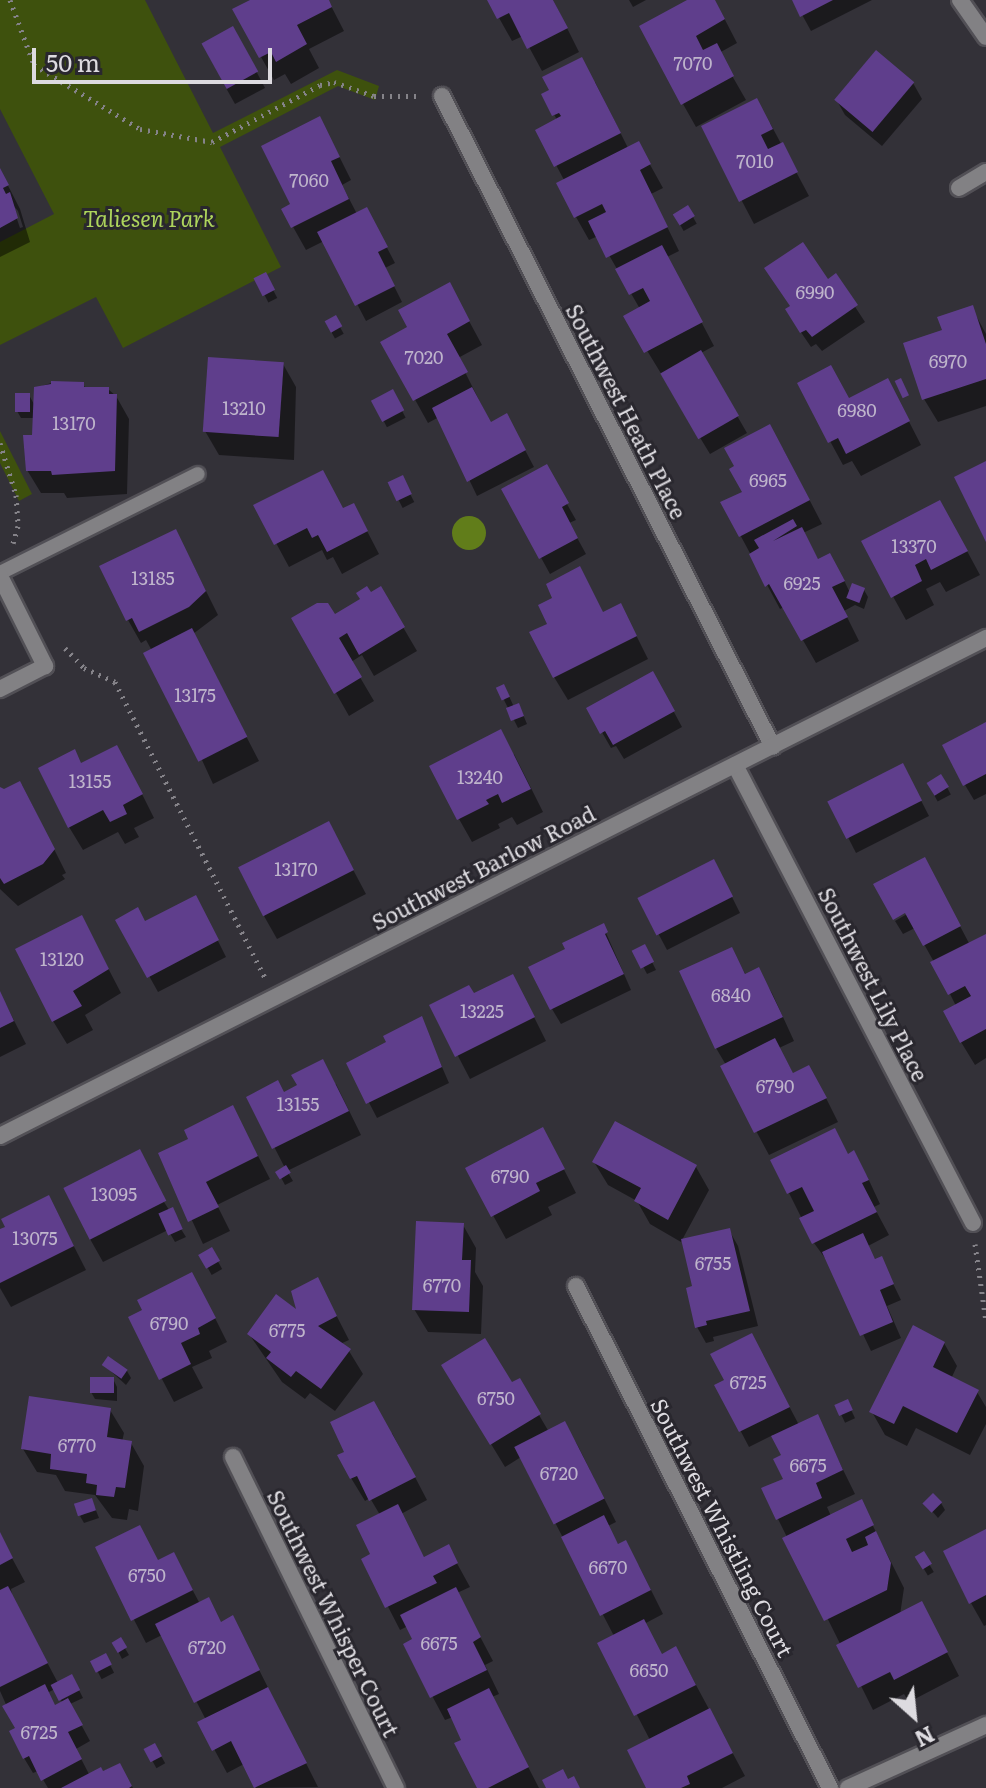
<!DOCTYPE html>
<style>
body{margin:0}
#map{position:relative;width:986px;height:1788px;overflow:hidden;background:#333138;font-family:Literata,serif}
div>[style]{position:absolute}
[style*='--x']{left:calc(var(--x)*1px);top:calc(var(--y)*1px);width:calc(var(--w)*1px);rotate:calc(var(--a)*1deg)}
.green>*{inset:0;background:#3e510d}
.water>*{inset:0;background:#617d1a}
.round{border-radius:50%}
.shadow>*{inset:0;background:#0007;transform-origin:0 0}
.building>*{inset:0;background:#5f3e8c;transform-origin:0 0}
.path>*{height:5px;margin-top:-2.5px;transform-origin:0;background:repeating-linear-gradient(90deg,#858389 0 2px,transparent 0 8px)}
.roads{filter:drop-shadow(2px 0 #525056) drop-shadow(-2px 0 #525056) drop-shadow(0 2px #525056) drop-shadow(0 -2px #525056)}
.service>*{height:14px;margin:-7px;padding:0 7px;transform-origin:7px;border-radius:7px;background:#828184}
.minor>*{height:16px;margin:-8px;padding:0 8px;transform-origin:8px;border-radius:8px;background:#828184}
span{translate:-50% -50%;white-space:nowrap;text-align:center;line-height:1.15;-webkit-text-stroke:6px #29272e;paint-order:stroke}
.number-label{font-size:18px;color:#beb4cb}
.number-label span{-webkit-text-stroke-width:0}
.park-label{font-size:22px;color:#aed55c;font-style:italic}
.street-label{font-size:22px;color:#dddbe0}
.north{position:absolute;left:874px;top:1676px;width:80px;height:80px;-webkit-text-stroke:6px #29272e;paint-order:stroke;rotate:153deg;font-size:22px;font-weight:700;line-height:32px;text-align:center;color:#dddbe0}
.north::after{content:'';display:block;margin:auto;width:28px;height:36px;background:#dddbe0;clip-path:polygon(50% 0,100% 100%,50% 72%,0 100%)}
.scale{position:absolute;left:32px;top:48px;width:240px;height:36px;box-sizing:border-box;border:4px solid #dddbe0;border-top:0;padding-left:10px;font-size:24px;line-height:28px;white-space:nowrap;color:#dddbe0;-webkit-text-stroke:6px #29272e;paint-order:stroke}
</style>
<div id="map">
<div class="green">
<div style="clip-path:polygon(0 0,145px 0,213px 133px,337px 70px,379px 86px,375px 100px,338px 86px,220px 147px,281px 267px,123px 348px,96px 297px,0 345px,0 242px,54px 214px,0 109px)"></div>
<div style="clip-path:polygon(0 431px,32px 494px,19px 501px,0 463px)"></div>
</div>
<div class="water">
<div class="round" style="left:452px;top:516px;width:34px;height:34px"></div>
</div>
<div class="shadow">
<div style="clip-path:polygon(254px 0,328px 0,344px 31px,309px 49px,319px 68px,291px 84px,285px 74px,274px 80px,261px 57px)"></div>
<div style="clip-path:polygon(489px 0,553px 0,579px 52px,542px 71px,523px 36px,512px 41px)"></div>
<div style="clip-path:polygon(629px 0,646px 0,633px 7px)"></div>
<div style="clip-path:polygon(692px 0,714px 0,722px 14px,737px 43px,719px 53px,746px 100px,696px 127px,683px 104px)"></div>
<div style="clip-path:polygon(794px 0,872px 0,811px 31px)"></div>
<div style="clip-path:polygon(242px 44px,265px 88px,235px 104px,226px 88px)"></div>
<div style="clip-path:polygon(595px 82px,628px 148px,638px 143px,663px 188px,651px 194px,679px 251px,667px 257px,714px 346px,701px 353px,747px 433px,710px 454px,626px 316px,640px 309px,598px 236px,589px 240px,576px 217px,558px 183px,564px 180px,538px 131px,557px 120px,544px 95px)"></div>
<div style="clip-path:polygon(913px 83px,922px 99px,882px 146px,845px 115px,836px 99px)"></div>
<div style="clip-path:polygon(770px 123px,809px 196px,754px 224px,703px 127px)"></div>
<div style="clip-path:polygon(332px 142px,351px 180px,342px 185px,357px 214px,375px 225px,395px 263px,385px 268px,402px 302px,366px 321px,324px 241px,306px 250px,283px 209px,292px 205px)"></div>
<div style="clip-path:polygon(evenodd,0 170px,20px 209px,30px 242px,0 257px,0 170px,12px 204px,18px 211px,23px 227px,20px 228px,12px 204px)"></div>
<div style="left:688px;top:208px;width:18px;height:15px;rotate:61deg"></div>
<div style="left:265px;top:274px;width:27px;height:10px;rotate:63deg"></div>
<div style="clip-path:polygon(835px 276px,865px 322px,822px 351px,816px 344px,811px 347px,796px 325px)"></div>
<div style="clip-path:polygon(462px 308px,482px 345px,458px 358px,491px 424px,515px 431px,534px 467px,477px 496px,439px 417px,428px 423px,383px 342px)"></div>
<div style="clip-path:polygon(972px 308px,986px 334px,986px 406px,938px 422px,924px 399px,906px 344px,945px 331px)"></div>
<div style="left:335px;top:318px;width:18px;height:10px;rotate:61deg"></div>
<div style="clip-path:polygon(283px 364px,296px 387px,294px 460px,219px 455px,205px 431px)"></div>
<div style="clip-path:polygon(51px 383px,83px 384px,86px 389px,108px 389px,116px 396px,129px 419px,127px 494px,67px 498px,64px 493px,41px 493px,27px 470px,35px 418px,21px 418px,17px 411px,29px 395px,35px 406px,36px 388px)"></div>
<div style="clip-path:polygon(799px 384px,849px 400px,900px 404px,921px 445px,861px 476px,852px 461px,843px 465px)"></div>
<div style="left:392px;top:391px;width:30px;height:21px;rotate:63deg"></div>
<div style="clip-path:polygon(783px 449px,822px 524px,803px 533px,819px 561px,843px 578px,850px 593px,864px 590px,868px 597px,864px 609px,855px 605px,844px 611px,859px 641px,816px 663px,784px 607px,780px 609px,723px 503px,744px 492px)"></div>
<div style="clip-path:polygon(546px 467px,576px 520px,569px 523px,586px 554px,550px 574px,504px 490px)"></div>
<div style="left:402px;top:478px;width:27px;height:13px;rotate:63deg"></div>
<div style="clip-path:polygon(256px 506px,343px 511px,366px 529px,379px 554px,342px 574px,333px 557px,327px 560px,322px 550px,289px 567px)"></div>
<div style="clip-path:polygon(953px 525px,980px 575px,946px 592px,940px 582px,926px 589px,934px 605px,906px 620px,863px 542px)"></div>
<div style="clip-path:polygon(188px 555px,218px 615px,193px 634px,259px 761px,213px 784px,151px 649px,146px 640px,141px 643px,128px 620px)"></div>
<div style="clip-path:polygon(380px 588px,417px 651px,374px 676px,362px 655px,351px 662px,374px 701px,349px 716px,294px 619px,335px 617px)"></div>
<div style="clip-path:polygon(603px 614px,633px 629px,648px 659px,568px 700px,554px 677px)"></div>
<div style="clip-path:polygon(653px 673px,682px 727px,624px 759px,616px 746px,611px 748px,588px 708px)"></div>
<div style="clip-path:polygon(508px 694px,514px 707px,522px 712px,527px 724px,518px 728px,504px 700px)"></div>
<div style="clip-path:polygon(986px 724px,986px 794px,974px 800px,965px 785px)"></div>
<div style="clip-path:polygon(514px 754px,543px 812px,517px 825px,512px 817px,498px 824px,500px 828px,472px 842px,459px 819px)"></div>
<div style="clip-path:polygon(82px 765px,130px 770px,154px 818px,134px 828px,139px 837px,125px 844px,118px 832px,83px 850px,69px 827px)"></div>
<div style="left:941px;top:776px;width:21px;height:15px;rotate:62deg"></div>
<div style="clip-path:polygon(911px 781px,929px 816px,856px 853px,830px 802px)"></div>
<div style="clip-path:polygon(22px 785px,66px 873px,62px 875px,65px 879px,18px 906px,0 889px,0 789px,3px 792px)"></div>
<div style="clip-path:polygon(341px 847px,366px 894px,277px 939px,264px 916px)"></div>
<div style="clip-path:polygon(933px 875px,970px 945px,986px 939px,986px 1058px,975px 1065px,961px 1042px,956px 1006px,934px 962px,915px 928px,903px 934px,895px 921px,914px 910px)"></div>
<div style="clip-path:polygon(722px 877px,740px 913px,667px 950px,640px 899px)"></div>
<div style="clip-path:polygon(204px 913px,226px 957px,158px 992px,118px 920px,145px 923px)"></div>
<div style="clip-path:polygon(82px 918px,121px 993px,85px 1015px,93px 1030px,67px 1044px,53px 1021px)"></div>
<div style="clip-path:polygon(603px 926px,631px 990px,561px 1024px,552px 1009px,568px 950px)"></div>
<div style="clip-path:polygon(731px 949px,746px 975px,758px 970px,772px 993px,794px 1041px,779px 1048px,794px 1075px,822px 1090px,838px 1122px,769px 1155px,722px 1067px,726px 1065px,716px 1048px)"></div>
<div style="clip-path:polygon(635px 951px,648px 954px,656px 970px,647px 974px)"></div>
<div style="clip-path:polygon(0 993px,26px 1044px,0 1057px)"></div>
<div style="clip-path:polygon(473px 995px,525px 999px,546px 1041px,470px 1079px,432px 1006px)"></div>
<div style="clip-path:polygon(421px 1019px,449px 1083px,377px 1118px,349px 1064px,389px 1043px)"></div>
<div style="clip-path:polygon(336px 1084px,361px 1135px,287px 1171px,293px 1181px,285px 1185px,278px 1172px,285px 1168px,249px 1098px)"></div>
<div style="clip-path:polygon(233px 1108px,270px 1179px,217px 1205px,230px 1231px,203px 1244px,161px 1154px,190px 1140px)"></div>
<div style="clip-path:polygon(555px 1152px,576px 1193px,548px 1207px,552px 1215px,506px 1239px,467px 1168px)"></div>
<div style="clip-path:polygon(849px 1156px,867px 1176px,880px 1204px,874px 1207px,889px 1235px,868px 1246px,876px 1261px,881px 1259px,901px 1300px,887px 1306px,901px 1338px,871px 1351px,830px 1265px,814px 1243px,773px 1161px)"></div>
<div style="clip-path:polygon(594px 1162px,696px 1167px,709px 1190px,681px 1242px,650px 1224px,637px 1201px,608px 1185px)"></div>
<div style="clip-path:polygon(159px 1194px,186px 1237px,175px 1242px,168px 1230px,103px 1262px,90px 1239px)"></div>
<div style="clip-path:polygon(61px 1221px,86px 1270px,11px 1307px,0 1288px,0 1232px)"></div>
<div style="clip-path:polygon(463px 1225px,476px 1248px,475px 1272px,483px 1286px,481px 1334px,428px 1332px,414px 1309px)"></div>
<div style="clip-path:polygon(729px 1230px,738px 1246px,758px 1326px,713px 1337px,714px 1341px,706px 1343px,697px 1327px,688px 1289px,695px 1287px)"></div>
<div style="left:211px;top:1249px;width:23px;height:12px;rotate:61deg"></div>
<div style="clip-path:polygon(205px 1298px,227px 1342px,209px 1351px,212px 1358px,192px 1367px,203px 1388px,174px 1402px,130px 1318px)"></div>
<div style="clip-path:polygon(330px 1303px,349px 1340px,340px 1344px,349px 1351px,363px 1374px,335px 1411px,310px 1393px,305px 1399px,282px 1382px,249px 1334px,296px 1312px)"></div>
<div style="clip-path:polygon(944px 1343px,957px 1366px,951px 1379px,977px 1392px,986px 1407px,986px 1424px,970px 1455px,916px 1428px,907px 1446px,885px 1435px,872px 1412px)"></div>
<div style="clip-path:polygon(760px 1351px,799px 1425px,817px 1417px,855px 1494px,827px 1507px,831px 1516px,861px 1502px,904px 1588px,900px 1615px,934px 1627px,959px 1676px,909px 1702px,904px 1694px,873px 1710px,778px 1519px,785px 1480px,783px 1456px,773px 1435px,749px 1447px,717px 1386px)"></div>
<div style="clip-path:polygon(104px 1365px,127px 1371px,131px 1378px,126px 1385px)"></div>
<div style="clip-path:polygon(113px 1379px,117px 1387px,117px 1401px,95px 1399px,91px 1392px)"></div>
<div style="clip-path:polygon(519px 1381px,549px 1432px,565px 1424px,578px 1446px,616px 1522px,608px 1526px,619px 1546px,639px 1566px,663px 1614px,644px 1624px,662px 1656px,689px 1672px,745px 1776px,722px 1788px,648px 1788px,650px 1740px,600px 1644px,614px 1636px,521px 1457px,505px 1467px,457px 1388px,512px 1385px)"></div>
<div style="left:847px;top:1401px;width:19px;height:11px;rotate:65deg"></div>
<div style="clip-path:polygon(110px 1410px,124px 1433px,122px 1442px,131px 1443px,144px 1466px,138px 1511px,129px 1509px,127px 1520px,112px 1518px,95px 1495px,65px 1491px,56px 1475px,37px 1472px,23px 1449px)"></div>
<div style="clip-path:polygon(392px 1433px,427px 1500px,401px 1514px,425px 1559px,448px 1547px,470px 1587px,457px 1593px,493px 1661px,485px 1665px,499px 1694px,492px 1697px,539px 1788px,480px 1788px,453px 1717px,445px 1720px,405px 1645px,415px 1640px,408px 1626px,400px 1630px,364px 1560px,373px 1555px,380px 1515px,370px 1498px,365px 1501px,351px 1478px)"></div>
<div style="clip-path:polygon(941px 1503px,945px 1510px,938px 1518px,926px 1504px)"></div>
<div style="clip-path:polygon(95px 1508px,99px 1518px,84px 1523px,80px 1516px)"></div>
<div style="clip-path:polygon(986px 1531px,986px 1625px,984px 1626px,971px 1603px)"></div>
<div style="clip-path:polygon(evenodd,0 1536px,25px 1582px,11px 1589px,12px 1596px,58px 1683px,72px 1676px,83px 1698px,70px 1704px,90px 1741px,76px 1749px,90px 1776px,119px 1765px,133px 1788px,48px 1788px,38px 1771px,33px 1773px,24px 1758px,17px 1729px,0 1691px,0 1536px,55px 1689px,63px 1704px,56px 1708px,47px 1693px,55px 1689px)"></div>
<div style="clip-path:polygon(97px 1548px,158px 1562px,174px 1555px,200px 1604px,222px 1624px,233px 1618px,318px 1787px,256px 1788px,244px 1764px,227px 1773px,200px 1723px,206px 1720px,162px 1635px,146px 1643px)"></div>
<div style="left:923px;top:1554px;width:21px;height:7px;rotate:59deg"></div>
<div style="clip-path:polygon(120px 1640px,129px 1655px,122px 1659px,114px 1643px)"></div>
<div style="left:105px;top:1655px;width:20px;height:14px;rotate:63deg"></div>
<div style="left:155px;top:1745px;width:21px;height:10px;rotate:61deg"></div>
</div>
<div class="building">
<div style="clip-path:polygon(250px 0,329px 0,332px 7px,297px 25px,307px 44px,276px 62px,271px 52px,259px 58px,232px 9px)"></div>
<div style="clip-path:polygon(487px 0,553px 0,568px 28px,527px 49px,509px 13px,497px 19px)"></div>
<div style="clip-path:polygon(687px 0,715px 0,725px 19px,696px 36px,703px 50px,717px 43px,734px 76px,681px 105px,639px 26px)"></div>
<div style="clip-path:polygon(792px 0,833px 0,800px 17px)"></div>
<div style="left:233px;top:26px;width:52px;height:36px;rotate:61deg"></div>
<div style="left:876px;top:50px;width:50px;height:65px;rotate:40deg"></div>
<div style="clip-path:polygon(582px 57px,621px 133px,554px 167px,535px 130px,561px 116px,559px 113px,552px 116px,541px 94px,549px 90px,542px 77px)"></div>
<div style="clip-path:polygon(757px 98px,773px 129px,761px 135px,768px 149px,783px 142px,798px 172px,739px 202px,701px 126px)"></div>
<div style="clip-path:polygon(320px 116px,340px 157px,331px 161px,349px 199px,291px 228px,281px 209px,290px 204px,261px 146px)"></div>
<div style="clip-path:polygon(639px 141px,651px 164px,640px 170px,668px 227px,606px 258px,588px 221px,606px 212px,602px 204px,574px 218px,556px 183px)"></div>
<div style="clip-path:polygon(0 168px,9px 185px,3px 188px,6px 194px,10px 192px,18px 218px,0 228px)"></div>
<div style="left:688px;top:205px;width:13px;height:18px;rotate:58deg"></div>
<div style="clip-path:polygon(367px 207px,388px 247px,378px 252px,395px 286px,355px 306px,317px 232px)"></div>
<div style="clip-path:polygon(803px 242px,828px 279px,836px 273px,858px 305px,812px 337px,806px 330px,800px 333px,785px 309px,790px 306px,764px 268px)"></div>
<div style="clip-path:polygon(662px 245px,703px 322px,644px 353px,623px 316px,650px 301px,643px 288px,629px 295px,615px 269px)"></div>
<div style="left:266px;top:272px;width:20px;height:14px;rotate:63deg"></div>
<div style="clip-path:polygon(450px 282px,470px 321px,447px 334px,468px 372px,413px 401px,380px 342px,407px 327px,398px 310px)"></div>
<div style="clip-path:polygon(973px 305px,986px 344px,986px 379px,922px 400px,903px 343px,942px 330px,937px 317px)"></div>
<div style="left:336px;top:315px;width:13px;height:13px;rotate:61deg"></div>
<div style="left:701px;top:350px;width:76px;height:47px;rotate:60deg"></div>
<div style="left:208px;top:357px;width:76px;height:75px;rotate:4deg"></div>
<div style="clip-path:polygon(831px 365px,849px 398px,888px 378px,910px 421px,846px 454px,838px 438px,828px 443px,797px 383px)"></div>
<div style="left:901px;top:378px;width:19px;height:7px;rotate:65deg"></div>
<div style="clip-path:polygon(51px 381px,84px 382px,84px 387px,109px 387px,109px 394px,117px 394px,115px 471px,52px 475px,51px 471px,26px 471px,23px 435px,32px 435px,34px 387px,51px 384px)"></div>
<div style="clip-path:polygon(472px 387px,491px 422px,507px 413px,526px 450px,467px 482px,432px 408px)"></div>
<div style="left:393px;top:389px;width:24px;height:25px;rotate:62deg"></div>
<div style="left:15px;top:393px;width:15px;height:19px"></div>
<div style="clip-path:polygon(770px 424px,810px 500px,739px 537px,720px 502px,742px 492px,729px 469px,734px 466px,724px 448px)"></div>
<div style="clip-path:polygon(986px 461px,986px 542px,954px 477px)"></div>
<div style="clip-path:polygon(547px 464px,569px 503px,562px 507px,578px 538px,539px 559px,501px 489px)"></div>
<div style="clip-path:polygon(323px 470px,343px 508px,354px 503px,368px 531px,327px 552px,318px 535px,312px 538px,307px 528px,274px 545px,253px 505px)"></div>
<div style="left:403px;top:475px;width:21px;height:17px;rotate:65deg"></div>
<div style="clip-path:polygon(940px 500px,968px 551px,931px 570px,926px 559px,915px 565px,922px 581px,891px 598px,861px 541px)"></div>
<div style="clip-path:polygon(793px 519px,797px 526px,773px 541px,802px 527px,818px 559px,830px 553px,845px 581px,832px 587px,848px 617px,801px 641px,769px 584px,765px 587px,749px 554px,759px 548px,754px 540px)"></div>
<div style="clip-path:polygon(176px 529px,206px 591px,189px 607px,139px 632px,132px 618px,126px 621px,99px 566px)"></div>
<div style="clip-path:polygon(580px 566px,603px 612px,621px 603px,637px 636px,553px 678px,529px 632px,547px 624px,538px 605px,552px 598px,546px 584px)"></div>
<div style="left:852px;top:583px;width:14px;height:16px;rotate:21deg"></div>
<div style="clip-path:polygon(367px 586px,371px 592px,381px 586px,405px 627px,359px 655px,347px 633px,339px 638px,362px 677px,334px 694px,291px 618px,317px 603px,328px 603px,335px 614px,360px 599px,356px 593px)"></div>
<div style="left:192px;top:628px;width:122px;height:55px;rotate:63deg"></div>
<div style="clip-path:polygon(653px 671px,675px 711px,613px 745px,605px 731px,600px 734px,586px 708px)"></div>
<div style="left:504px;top:684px;width:14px;height:9px;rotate:65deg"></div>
<div style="left:519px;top:703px;width:14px;height:14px;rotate:69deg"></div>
<div style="clip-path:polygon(986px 722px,986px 774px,963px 786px,942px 745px)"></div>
<div style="clip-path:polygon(501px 729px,531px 789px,502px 803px,498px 794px,486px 800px,489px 804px,457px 820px,429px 766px)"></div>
<div style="clip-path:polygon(117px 745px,143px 794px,123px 805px,127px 814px,110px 822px,103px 810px,68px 828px,38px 768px,75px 749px,81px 763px)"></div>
<div style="left:903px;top:763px;width:42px;height:85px;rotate:63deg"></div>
<div style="left:941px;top:774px;width:15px;height:17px;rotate:58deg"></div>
<div style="clip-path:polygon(20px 781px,55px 849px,43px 864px,4px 884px,0 878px,0 787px,4px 789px)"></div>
<div style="left:329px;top:821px;width:55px;height:102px;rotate:63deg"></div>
<div style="clip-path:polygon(925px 857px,961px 926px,923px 946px,905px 913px,893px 920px,873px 884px)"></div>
<div style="left:714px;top:859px;width:42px;height:86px;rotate:63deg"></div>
<div style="clip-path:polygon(196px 895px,219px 940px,147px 978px,115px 920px,138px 907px,145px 921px)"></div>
<div style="clip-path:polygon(82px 915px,109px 969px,73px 991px,82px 1006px,52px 1022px,15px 949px)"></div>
<div style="clip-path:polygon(604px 923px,608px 932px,605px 934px,624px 974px,550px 1010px,528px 967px,565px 949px,562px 943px)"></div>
<div style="clip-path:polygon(986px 934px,986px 1029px,960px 1043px,943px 1011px,971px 996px,965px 986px,948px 995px,930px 962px)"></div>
<div style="left:645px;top:944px;width:20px;height:15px;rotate:63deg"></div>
<div style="clip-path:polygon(732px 947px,745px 974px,759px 967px,783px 1017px,715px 1049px,679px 971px)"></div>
<div style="clip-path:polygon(513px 974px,535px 1017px,455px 1057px,429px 1005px,469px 985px,474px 993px)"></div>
<div style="clip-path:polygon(0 991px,14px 1021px,0 1028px)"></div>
<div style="clip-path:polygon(422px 1016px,442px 1067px,366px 1104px,346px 1063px,386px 1042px,383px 1036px)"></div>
<div style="clip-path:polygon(775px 1038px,793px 1073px,809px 1065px,827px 1098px,754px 1133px,720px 1066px)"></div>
<div style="clip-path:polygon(323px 1059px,349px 1111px,272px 1149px,246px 1097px,278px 1080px,284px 1092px,297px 1085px,291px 1075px)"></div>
<div style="clip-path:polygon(233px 1105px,258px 1156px,206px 1182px,219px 1207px,188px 1222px,158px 1153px,188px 1139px,184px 1130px)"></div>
<div style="clip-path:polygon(615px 1121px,697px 1165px,668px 1220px,634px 1201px,641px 1188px,592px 1162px)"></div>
<div style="clip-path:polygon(543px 1127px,565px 1169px,536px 1183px,540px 1191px,491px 1217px,465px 1168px)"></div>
<div style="clip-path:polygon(835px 1128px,848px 1154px,854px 1150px,869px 1180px,862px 1183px,877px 1212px,812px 1244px,799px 1218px,814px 1211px,802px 1187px,787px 1194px,770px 1160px)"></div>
<div style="left:140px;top:1149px;width:58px;height:86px;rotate:63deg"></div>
<div style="left:286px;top:1165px;width:9px;height:13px;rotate:58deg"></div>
<div style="clip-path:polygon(49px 1195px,74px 1246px,0 1283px,0 1229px,5px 1227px,1px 1219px)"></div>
<div style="left:173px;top:1207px;width:24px;height:16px;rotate:66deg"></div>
<div style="clip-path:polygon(416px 1221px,464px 1223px,462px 1260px,471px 1260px,469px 1312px,412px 1310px)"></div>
<div style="clip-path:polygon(730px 1228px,750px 1311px,706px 1321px,707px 1325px,695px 1328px,686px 1288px,692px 1286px,681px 1239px)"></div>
<div style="clip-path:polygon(863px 1233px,875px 1259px,882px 1256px,894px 1284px,880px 1290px,893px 1322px,860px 1336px,822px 1252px)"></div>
<div style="left:212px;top:1247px;width:16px;height:16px;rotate:60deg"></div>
<div style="clip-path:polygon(192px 1272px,216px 1318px,198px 1328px,200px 1334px,181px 1343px,191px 1364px,159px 1380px,128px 1317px,142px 1310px,137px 1300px)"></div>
<div style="clip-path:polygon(318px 1277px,337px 1316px,318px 1326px,351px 1349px,321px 1389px,296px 1371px,291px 1377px,266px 1358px,271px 1352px,247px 1334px,276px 1294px,296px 1309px,291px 1291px)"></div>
<div style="clip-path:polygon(913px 1325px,945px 1342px,933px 1367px,979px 1390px,957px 1433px,903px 1406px,894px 1424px,869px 1412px)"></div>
<div style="clip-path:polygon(752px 1333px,790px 1407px,739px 1432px,714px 1385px,724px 1380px,710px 1354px)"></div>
<div style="clip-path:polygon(485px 1338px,512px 1382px,520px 1378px,541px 1414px,490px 1445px,441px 1365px)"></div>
<div style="left:108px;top:1356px;width:24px;height:11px;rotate:35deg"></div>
<div style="left:90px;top:1377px;width:24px;height:16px"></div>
<div style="clip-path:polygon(29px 1396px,111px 1408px,107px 1437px,132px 1441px,125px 1488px,116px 1487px,114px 1497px,96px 1495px,97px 1485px,86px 1483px,87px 1474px,50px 1469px,51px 1454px,21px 1449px)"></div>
<div style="left:848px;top:1399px;width:12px;height:15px;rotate:66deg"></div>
<div style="clip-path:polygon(374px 1401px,416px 1477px,369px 1501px,357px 1476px,350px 1479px,337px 1455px,344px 1452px,330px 1422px)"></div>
<div style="clip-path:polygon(818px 1414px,843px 1470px,816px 1483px,822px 1498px,776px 1520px,761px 1488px,783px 1479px,773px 1459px,781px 1455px,771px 1436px)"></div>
<div style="left:565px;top:1421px;width:87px;height:57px;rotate:63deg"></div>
<div style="left:933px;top:1493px;width:13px;height:15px;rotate:45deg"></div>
<div style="left:92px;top:1498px;width:13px;height:19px;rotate:72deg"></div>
<div style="clip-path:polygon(862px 1499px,874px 1525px,846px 1539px,852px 1552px,868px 1545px,865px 1537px,876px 1531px,891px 1563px,887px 1590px,824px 1621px,782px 1538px)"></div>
<div style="clip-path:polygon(398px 1504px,424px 1557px,449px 1544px,458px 1563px,433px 1576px,437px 1583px,385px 1608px,361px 1559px,370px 1554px,356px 1525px)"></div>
<div style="clip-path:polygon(604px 1515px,618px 1544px,626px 1540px,651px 1590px,600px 1616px,561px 1537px)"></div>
<div style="clip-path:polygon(140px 1525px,158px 1560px,174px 1552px,193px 1590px,131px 1621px,95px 1547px)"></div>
<div style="clip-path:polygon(986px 1529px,986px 1595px,969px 1604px,943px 1551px)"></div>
<div style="clip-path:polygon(0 1532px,13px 1558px,0 1565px)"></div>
<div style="left:924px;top:1551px;width:15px;height:11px;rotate:58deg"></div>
<div style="clip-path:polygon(8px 1586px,48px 1663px,0 1687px,0 1590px)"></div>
<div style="clip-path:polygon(456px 1587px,481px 1637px,473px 1642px,487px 1670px,430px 1698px,403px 1644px,412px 1639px,400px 1615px)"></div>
<div style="clip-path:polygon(209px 1597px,221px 1622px,233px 1615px,260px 1670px,194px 1703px,155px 1624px)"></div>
<div style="clip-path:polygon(922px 1601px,948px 1652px,894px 1680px,890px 1672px,858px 1688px,836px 1645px)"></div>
<div style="clip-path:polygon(644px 1619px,662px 1654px,676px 1646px,696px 1685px,634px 1716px,597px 1643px)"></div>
<div style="left:121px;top:1637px;width:12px;height:11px;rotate:59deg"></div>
<div style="left:106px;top:1653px;width:13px;height:18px;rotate:63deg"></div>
<div style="left:72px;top:1674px;width:18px;height:24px;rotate:63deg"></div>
<div style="clip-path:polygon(45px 1684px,55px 1705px,68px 1698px,83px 1725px,68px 1732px,82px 1759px,41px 1781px,29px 1756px,23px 1759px,9px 1731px,15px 1728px,2px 1706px)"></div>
<div style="clip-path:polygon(268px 1687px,307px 1763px,254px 1788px,231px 1741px,212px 1751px,197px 1722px)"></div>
<div style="clip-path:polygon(489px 1688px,529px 1767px,488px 1788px,477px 1788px,454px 1743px,461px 1740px,447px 1709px)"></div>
<div style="clip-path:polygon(710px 1708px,733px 1753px,687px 1776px,690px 1784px,681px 1788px,646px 1788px,627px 1750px)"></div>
<div style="left:155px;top:1743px;width:15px;height:13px;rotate:62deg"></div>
<div style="clip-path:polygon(120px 1763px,132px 1786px,129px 1788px,61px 1788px,101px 1767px,103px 1771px)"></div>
<div style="clip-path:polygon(563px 1769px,568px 1779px,574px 1776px,580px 1788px,546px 1788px,542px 1780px)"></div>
</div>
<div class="path">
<div style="--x:10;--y:0;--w:69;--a:69.7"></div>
<div style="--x:34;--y:65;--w:124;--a:31.1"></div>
<div style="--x:140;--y:129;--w:73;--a:10.2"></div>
<div style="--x:212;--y:142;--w:122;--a:-27.8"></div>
<div style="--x:320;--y:85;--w:14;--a:-12"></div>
<div style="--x:334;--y:82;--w:42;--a:19.3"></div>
<div style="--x:374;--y:96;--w:46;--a:0"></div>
<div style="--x:0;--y:443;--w:54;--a:72.9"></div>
<div style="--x:16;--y:495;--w:31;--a:86"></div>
<div style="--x:18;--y:526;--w:18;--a:106"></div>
<div style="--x:65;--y:648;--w:28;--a:46"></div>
<div style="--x:84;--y:668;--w:34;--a:24"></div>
<div style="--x:115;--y:682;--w:332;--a:63.1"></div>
<div style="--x:975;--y:1244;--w:78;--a:81.9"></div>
</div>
<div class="roads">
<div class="service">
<div style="--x:0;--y:573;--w:221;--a:-26.6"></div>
</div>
<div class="minor">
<div style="--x:960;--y:0;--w:45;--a:54.9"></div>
<div style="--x:442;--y:96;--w:730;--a:63.05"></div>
<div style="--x:959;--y:188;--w:31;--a:-31"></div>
<div style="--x:0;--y:576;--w:101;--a:63.4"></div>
<div style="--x:45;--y:666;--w:51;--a:152.9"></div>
<div style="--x:735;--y:765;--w:516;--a:62.54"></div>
<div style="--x:0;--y:1136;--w:1105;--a:-26.8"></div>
<div style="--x:576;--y:1286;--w:563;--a:63.16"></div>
<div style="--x:233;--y:1457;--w:369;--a:63.8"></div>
<div style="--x:848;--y:1788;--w:152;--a:-24.5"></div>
</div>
</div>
<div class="number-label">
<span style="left:693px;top:63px">7070</span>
<span style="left:755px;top:161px">7010</span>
<span style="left:309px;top:180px">7060</span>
<span style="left:815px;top:292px">6990</span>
<span style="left:424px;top:357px">7020</span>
<span style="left:948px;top:361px">6970</span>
<span style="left:244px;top:408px">13210</span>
<span style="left:857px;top:410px">6980</span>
<span style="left:74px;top:423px">13170</span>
<span style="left:768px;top:480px">6965</span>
<span style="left:914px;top:546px">13370</span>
<span style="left:153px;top:578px">13185</span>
<span style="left:802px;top:583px">6925</span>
<span style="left:195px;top:695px">13175</span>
<span style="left:480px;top:777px">13240</span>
<span style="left:90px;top:781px">13155</span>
<span style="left:296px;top:869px">13170</span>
<span style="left:62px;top:959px">13120</span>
<span style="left:731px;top:995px">6840</span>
<span style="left:482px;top:1011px">13225</span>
<span style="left:775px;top:1086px">6790</span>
<span style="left:298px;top:1104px">13155</span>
<span style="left:510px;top:1176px">6790</span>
<span style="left:114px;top:1194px">13095</span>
<span style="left:35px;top:1238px">13075</span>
<span style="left:713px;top:1263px">6755</span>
<span style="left:442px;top:1285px">6770</span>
<span style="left:169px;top:1323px">6790</span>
<span style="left:287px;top:1330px">6775</span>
<span style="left:748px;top:1382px">6725</span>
<span style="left:496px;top:1398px">6750</span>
<span style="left:77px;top:1445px">6770</span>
<span style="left:808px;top:1465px">6675</span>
<span style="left:559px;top:1473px">6720</span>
<span style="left:608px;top:1567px">6670</span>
<span style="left:147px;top:1575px">6750</span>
<span style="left:439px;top:1643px">6675</span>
<span style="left:207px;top:1647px">6720</span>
<span style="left:649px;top:1670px">6650</span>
<span style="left:39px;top:1732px">6725</span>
</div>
<div class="park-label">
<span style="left:149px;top:218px">Taliesen Park</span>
</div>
<div class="street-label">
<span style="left:627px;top:411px;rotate:63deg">Southwest Heath Place</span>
<span style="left:483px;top:867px;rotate:-27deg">Southwest Barlow Road</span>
<span style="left:874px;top:984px;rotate:63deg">Southwest Lily Place</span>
<span style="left:723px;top:1527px;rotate:63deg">Southwest Whistling Court</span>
<span style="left:334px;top:1613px;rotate:64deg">Southwest Whisper Court</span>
</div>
<div class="north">N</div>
<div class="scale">50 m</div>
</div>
